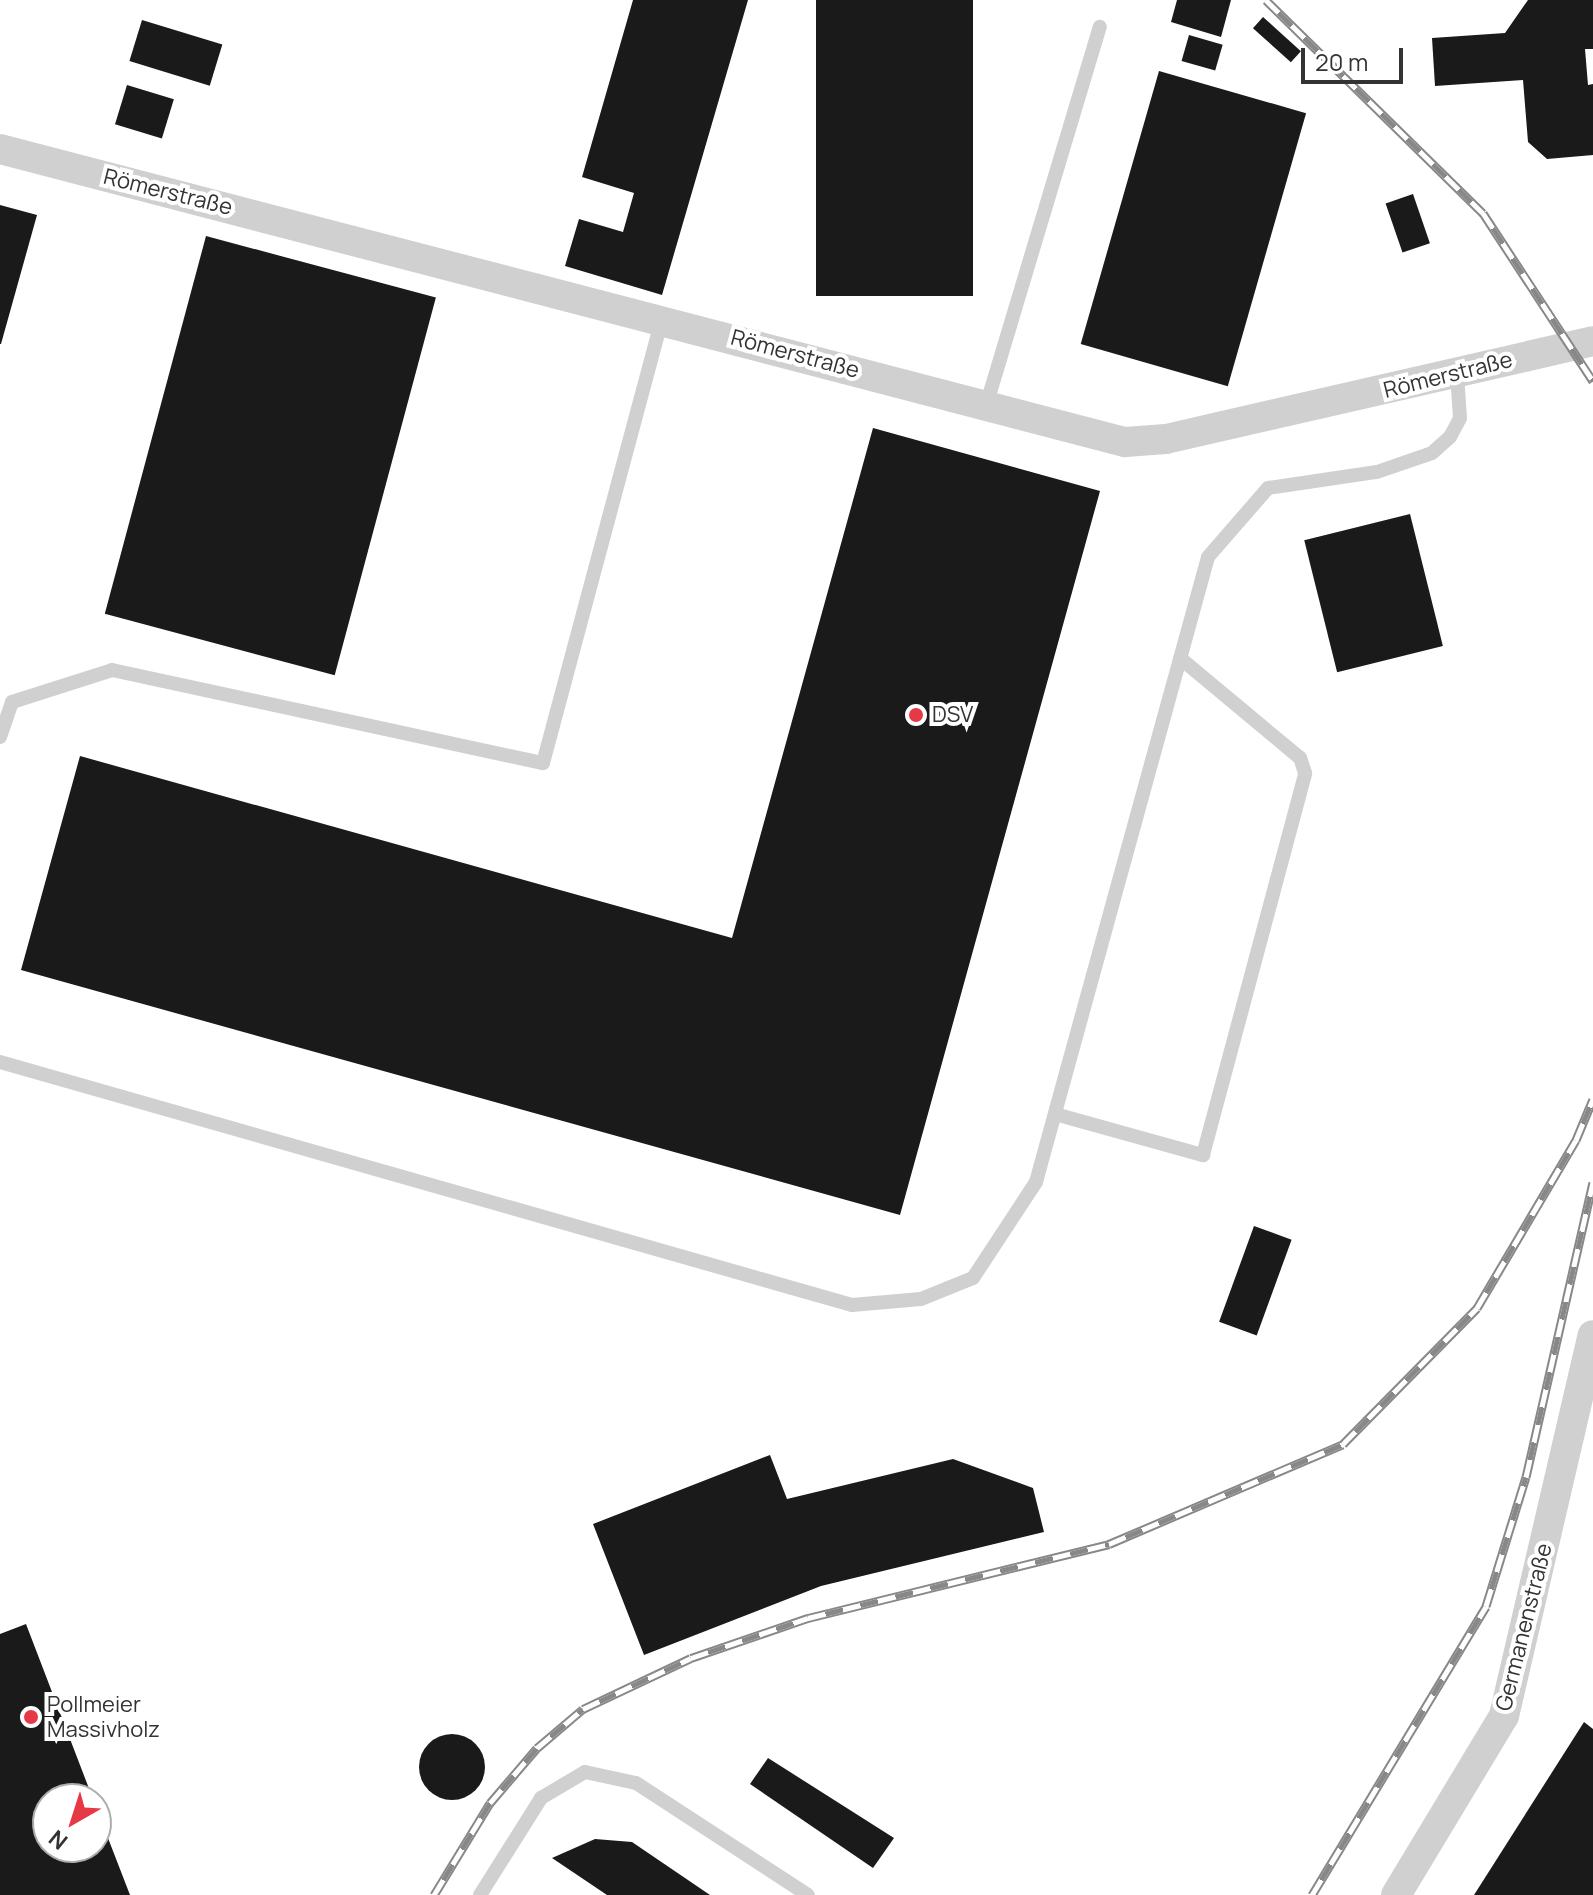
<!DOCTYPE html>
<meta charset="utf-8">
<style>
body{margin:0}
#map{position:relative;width:1593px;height:1895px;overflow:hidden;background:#fff;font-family:Manrope,sans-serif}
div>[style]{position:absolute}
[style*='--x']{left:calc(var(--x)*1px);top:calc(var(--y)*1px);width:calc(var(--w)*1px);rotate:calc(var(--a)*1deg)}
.building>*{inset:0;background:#1a1a1a;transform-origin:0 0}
.round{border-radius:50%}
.service>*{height:14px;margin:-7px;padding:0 7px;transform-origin:7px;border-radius:7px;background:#d0d0d0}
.minor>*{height:30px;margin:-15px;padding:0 15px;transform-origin:15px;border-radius:15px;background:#d0d0d0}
.rail>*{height:9px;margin-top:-4.5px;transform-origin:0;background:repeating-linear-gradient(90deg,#fff 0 18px,#888 0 36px);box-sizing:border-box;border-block:2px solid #888}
.dots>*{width:22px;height:22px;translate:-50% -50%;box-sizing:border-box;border:4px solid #fff;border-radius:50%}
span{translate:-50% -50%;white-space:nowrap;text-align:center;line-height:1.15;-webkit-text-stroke:8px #fff;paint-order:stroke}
.street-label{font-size:22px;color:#333}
.poi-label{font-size:22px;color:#333}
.left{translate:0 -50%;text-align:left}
.north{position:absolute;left:32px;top:1783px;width:80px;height:80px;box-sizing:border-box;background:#fff;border:2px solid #adadad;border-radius:50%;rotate:219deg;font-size:22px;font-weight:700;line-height:32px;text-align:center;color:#333}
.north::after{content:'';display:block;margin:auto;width:28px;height:36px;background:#e63946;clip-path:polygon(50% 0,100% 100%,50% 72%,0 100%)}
.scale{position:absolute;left:1301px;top:48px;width:102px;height:36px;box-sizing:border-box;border:4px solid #333;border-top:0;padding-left:10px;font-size:24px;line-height:28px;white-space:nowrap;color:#333;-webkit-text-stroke:6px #fff;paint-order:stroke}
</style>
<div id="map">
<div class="building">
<div style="clip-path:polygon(633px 0,748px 0,662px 295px,565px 266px,579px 219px,623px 232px,634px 193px,582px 177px)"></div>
<div style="left:816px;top:0;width:157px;height:296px"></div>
<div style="clip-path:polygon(1177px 0,1231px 0,1221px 37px,1171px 22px)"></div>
<div style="clip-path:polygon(1528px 0,1593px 0,1593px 49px,1585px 49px,1588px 85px,1593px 84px,1593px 155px,1547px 159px,1528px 142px,1523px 80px,1435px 86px,1432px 38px,1505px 33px)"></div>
<div style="left:1263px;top:17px;width:51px;height:15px;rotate:42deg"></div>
<div style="left:142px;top:20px;width:84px;height:43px;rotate:17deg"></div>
<div style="left:1189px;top:35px;width:35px;height:27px;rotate:16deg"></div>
<div style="left:1159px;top:71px;width:153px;height:284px;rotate:16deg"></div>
<div style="left:127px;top:85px;width:49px;height:41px;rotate:17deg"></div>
<div style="left:1413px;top:194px;width:52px;height:29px;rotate:71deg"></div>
<div style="clip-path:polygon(0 205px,37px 215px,1px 344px,0 344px)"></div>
<div style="left:206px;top:236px;width:238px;height:391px;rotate:15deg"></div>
<div style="clip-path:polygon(873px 428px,1100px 491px,900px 1215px,21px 970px,80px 756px,732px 938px)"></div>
<div style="left:1410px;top:514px;width:136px;height:109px;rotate:76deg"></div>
<div style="left:1254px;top:1226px;width:40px;height:102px;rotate:20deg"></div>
<div style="clip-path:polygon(770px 1455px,787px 1499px,953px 1459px,1033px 1488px,1044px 1532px,821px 1586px,644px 1655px,593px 1524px)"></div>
<div style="clip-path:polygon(26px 1624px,93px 1799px,48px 1799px,48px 1847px,96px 1847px,96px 1807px,130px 1895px,0 1895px,0 1634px)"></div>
<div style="clip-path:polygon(1584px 1722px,1593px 1729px,1593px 1895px,1474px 1895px)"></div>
<div class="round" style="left:419px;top:1734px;width:66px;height:66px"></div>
<div style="clip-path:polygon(768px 1758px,894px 1838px,873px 1868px,750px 1784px)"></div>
<div style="clip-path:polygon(595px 1839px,632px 1842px,710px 1895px,607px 1895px,552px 1858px)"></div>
</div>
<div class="service">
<div style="--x:986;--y:406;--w:396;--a:-73.3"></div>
<div style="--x:0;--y:737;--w:37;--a:-71"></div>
<div style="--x:12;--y:702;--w:105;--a:-17.7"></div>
<div style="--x:112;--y:670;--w:441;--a:12.2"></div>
<div style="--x:543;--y:763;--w:461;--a:-75"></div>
<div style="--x:0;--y:1062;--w:886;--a:15.92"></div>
<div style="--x:852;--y:1305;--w:69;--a:-5"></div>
<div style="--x:921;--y:1299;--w:56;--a:-22"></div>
<div style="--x:973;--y:1278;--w:115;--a:-56.7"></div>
<div style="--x:1036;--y:1182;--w:648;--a:-74.61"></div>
<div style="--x:1208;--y:557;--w:91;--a:-49"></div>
<div style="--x:1268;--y:488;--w:110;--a:-8.4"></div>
<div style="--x:1377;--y:472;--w:58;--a:-19.1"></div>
<div style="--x:1432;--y:453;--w:24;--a:-42"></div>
<div style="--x:1450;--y:437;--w:21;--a:-62"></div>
<div style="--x:1460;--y:418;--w:44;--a:-93.9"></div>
<div style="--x:1055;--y:1114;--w:154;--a:15.5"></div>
<div style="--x:1203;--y:1155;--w:395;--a:-75"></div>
<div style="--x:1305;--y:773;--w:16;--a:-108"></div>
<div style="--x:1300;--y:758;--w:156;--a:-140.2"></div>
<div style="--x:480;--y:1895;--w:115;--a:-57.8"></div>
<div style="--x:541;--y:1798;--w:51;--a:-30.6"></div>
<div style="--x:585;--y:1772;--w:52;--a:12.2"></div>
<div style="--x:636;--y:1783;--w:205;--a:33.1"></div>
</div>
<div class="minor">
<div style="--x:0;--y:149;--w:1163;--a:14.6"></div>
<div style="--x:1125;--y:442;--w:41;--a:-4.2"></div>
<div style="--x:1166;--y:439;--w:438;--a:-12.9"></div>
<div style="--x:1396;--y:1895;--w:209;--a:-58.9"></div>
<div style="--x:1504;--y:1716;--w:391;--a:-76.9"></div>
</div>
<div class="rail">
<div style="--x:1266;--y:0;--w:304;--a:44.5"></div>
<div style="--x:1483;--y:213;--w:201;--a:56.8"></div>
<div style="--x:434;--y:1895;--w:108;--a:-58.7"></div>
<div style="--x:490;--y:1803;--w:72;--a:-49.5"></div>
<div style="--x:537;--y:1748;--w:60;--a:-40.3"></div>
<div style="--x:583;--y:1709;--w:119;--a:-25.3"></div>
<div style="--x:691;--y:1658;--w:124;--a:-18.9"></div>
<div style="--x:808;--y:1618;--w:310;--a:-13.8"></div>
<div style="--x:1109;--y:1544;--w:254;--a:-23.1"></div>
<div style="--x:1343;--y:1444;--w:191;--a:-45.4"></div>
<div style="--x:1477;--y:1308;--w:195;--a:-59.5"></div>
<div style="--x:1576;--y:1140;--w:44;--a:-67.5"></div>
<div style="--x:1312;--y:1895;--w:337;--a:-58.9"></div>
<div style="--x:1486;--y:1606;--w:135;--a:-72.8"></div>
<div style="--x:1526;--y:1477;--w:302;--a:-77.2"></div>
</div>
<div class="dots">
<div style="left:916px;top:715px;background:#e63946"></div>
<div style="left:31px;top:1717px;background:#e63946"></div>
</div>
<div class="street-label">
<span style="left:168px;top:192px;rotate:14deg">Römerstraße</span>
<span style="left:795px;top:354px;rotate:15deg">Römerstraße</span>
<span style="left:1448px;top:375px;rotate:-14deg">Römerstraße</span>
<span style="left:1524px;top:1627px;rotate:-76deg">Germanenstraße</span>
</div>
<div class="poi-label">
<span class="left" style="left:932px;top:715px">DSV</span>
<span class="left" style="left:47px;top:1717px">Pollmeier<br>Massivholz</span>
</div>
<div class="north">N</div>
<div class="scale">20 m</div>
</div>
